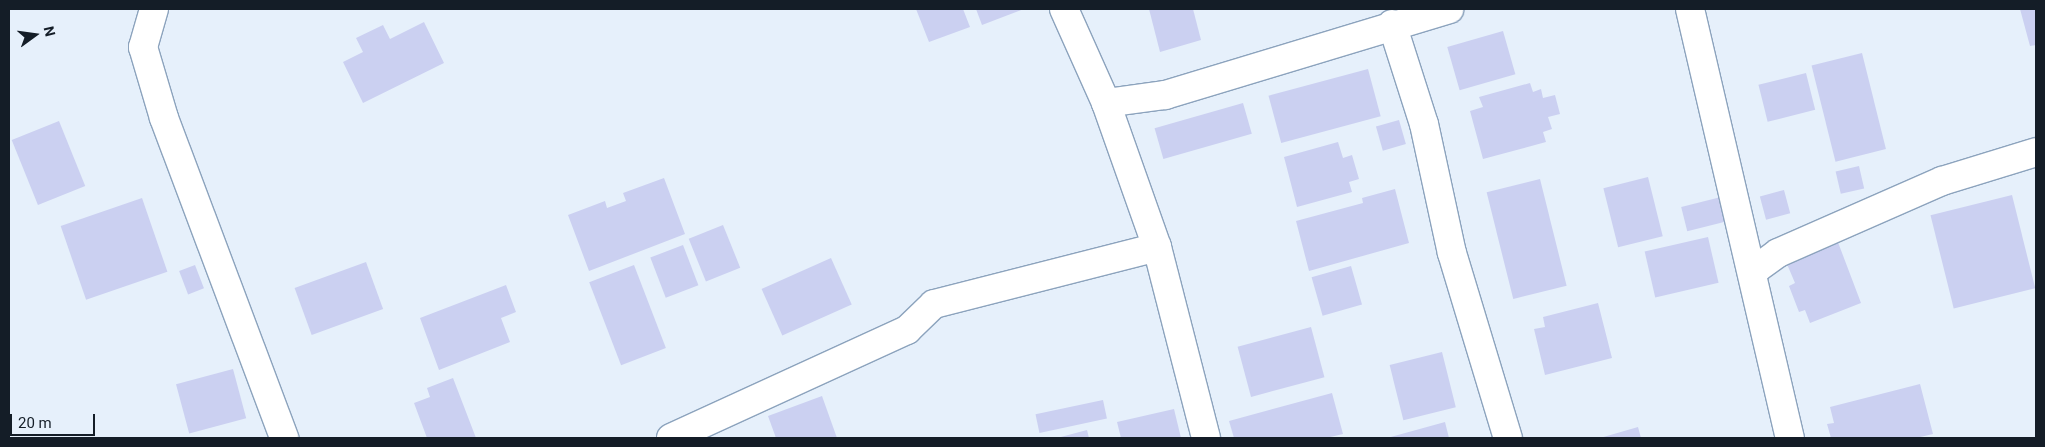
<!DOCTYPE html>
<style>
body{margin:0}
#map{position:relative;width:2045px;height:447px;overflow:hidden;background:#e6f0fb;font-family:Roboto,sans-serif}
div>[style]{position:absolute}
[style*='--x']{left:calc(var(--x)*1px);top:calc(var(--y)*1px);width:calc(var(--w)*1px);rotate:calc(var(--a)*1deg)}
.building>*{inset:0;background:#cbd0f1;transform-origin:0 0}
.roads{filter:drop-shadow(1px 0 #8ca3bd) drop-shadow(-1px 0 #8ca3bd) drop-shadow(0 1px #8ca3bd) drop-shadow(0 -1px #8ca3bd)}
.minor>*{height:28px;margin:-14px;padding:0 14px;transform-origin:14px;border-radius:14px;background:#fff}
span{translate:-50% -50%;white-space:nowrap;text-align:center;line-height:1.15;-webkit-text-stroke:5px #e6f0fb;paint-order:stroke}
.frame{position:absolute;inset:0;border:10px solid #141d27;pointer-events:none}
.north{position:absolute;left:10px;top:10px;width:50px;height:50px;-webkit-text-stroke:4px #e6f0fb;paint-order:stroke;rotate:76deg;font-size:14px;font-weight:700;line-height:20px;text-align:center;color:#141d27}
.north::after{content:'';display:block;margin:auto;width:18px;height:22px;background:#141d27;clip-path:polygon(50% 0,100% 100%,50% 72%,0 100%)}
.scale{position:absolute;left:10px;top:414px;width:85px;height:22px;box-sizing:border-box;border:2px solid #141d27;border-top:0;padding-left:6px;font-size:15px;line-height:18px;white-space:nowrap;color:#141d27;-webkit-text-stroke:4px #e6f0fb;paint-order:stroke}
</style>
<div id="map">
<div class="building">
<div style="clip-path:polygon(916px 9px,963px 9px,970px 27px,929px 42px)"></div>
<div style="clip-path:polygon(976px 9px,1024px 9px,982px 25px)"></div>
<div style="clip-path:polygon(1149px 9px,1193px 9px,1201px 40px,1160px 52px)"></div>
<div style="clip-path:polygon(2020px 9px,2036px 9px,2036px 45px,2030px 46px)"></div>
<div style="clip-path:polygon(424px 22px,444px 63px,363px 103px,343px 62px,363px 52px,356px 38px,383px 25px,390px 39px)"></div>
<div style="left:1503px;top:31px;width:45px;height:58px;rotate:74deg"></div>
<div style="left:1862px;top:53px;width:99px;height:52px;rotate:76deg"></div>
<div style="left:1368px;top:69px;width:49px;height:103px;rotate:75deg"></div>
<div style="left:1806px;top:73px;width:38px;height:49px;rotate:76deg"></div>
<div style="clip-path:polygon(1530px 83px,1533px 92px,1541px 89px,1543px 98px,1555px 95px,1560px 114px,1548px 117px,1552px 129px,1543px 132px,1546px 142px,1483px 159px,1470px 111px,1483px 107px,1479px 97px)"></div>
<div style="left:1243px;top:103px;width:32px;height:92px;rotate:74deg"></div>
<div style="left:1399px;top:120px;width:25px;height:24px;rotate:74deg"></div>
<div style="left:59px;top:121px;width:70px;height:51px;rotate:68deg"></div>
<div style="clip-path:polygon(1338px 142px,1343px 158px,1352px 155px,1359px 179px,1349px 182px,1352px 192px,1297px 207px,1284px 157px)"></div>
<div style="left:1859px;top:166px;width:23px;height:24px;rotate:77deg"></div>
<div style="left:1648px;top:177px;width:61px;height:46px;rotate:76deg"></div>
<div style="clip-path:polygon(664px 178px,685px 234px,589px 271px,568px 215px,605px 201px,607px 208px,626px 201px,623px 193px)"></div>
<div style="left:1540px;top:179px;width:110px;height:55px;rotate:76deg"></div>
<div style="clip-path:polygon(1395px 189px,1409px 243px,1309px 271px,1296px 221px,1363px 203px,1362px 198px)"></div>
<div style="left:1784px;top:190px;width:24px;height:25px;rotate:75deg"></div>
<div style="left:2012px;top:195px;width:96px;height:84px;rotate:76deg"></div>
<div style="left:1721px;top:197px;width:25px;height:41px;rotate:76deg"></div>
<div style="left:142px;top:198px;width:78px;height:86px;rotate:71deg"></div>
<div style="left:723px;top:225px;width:46px;height:37px;rotate:68deg"></div>
<div style="left:1708px;top:237px;width:47px;height:65px;rotate:77deg"></div>
<div style="clip-path:polygon(1836px 237px,1861px 303px,1810px 323px,1805px 310px,1799px 312px,1789px 286px,1795px 283px,1784px 257px)"></div>
<div style="left:683px;top:245px;width:43px;height:35px;rotate:69deg"></div>
<div style="left:831px;top:258px;width:51px;height:76px;rotate:66deg"></div>
<div style="left:366px;top:262px;width:50px;height:76px;rotate:70deg"></div>
<div style="left:195px;top:265px;width:25px;height:17px;rotate:69deg"></div>
<div style="left:634px;top:265px;width:89px;height:48px;rotate:69deg"></div>
<div style="left:1351px;top:266px;width:40px;height:41px;rotate:74deg"></div>
<div style="clip-path:polygon(506px 285px,516px 312px,501px 318px,510px 342px,439px 370px,420px 318px)"></div>
<div style="clip-path:polygon(1598px 303px,1612px 358px,1545px 375px,1534px 329px,1545px 327px,1543px 317px)"></div>
<div style="left:1311px;top:327px;width:52px;height:76px;rotate:75deg"></div>
<div style="left:1442px;top:352px;width:57px;height:54px;rotate:76deg"></div>
<div style="left:233px;top:369px;width:51px;height:59px;rotate:75deg"></div>
<div style="clip-path:polygon(453px 378px,476px 438px,427px 438px,414px 403px,430px 397px,427px 388px)"></div>
<div style="clip-path:polygon(1920px 384px,1933px 434px,1916px 438px,1831px 438px,1827px 424px,1834px 423px,1830px 407px)"></div>
<div style="clip-path:polygon(1332px 393px,1343px 434px,1326px 438px,1234px 438px,1229px 421px)"></div>
<div style="clip-path:polygon(822px 396px,837px 438px,776px 438px,768px 416px)"></div>
<div style="left:1103px;top:400px;width:19px;height:69px;rotate:78deg"></div>
<div style="clip-path:polygon(1174px 409px,1181px 438px,1121px 438px,1117px 422px)"></div>
<div style="clip-path:polygon(1445px 422px,1449px 438px,1387px 438px)"></div>
<div style="clip-path:polygon(1638px 427px,1641px 438px,1600px 438px)"></div>
<div style="clip-path:polygon(1087px 430px,1089px 438px,1057px 438px)"></div>
</div>
<div class="roads">
<div class="minor">
<div style="--x:154;--y:9;--w:40;--a:106"></div>
<div style="--x:143;--y:47;--w:74;--a:73.5"></div>
<div style="--x:164;--y:118;--w:342;--a:69.4"></div>
<div style="--x:1064;--y:9;--w:103;--a:65.9"></div>
<div style="--x:1106;--y:103;--w:153;--a:70.5"></div>
<div style="--x:1157;--y:247;--w:197;--a:75.6"></div>
<div style="--x:1690;--y:9;--w:441;--a:76.9"></div>
<div style="--x:1392;--y:24;--w:105;--a:72.3"></div>
<div style="--x:1424;--y:124;--w:132;--a:77.8"></div>
<div style="--x:1452;--y:253;--w:193;--a:73.2"></div>
<div style="--x:1106;--y:103;--w:60;--a:-7.7"></div>
<div style="--x:1165;--y:95;--w:297;--a:-16.8"></div>
<div style="--x:1750;--y:259;--w:12;--a:59"></div>
<div style="--x:1756;--y:269;--w:27;--a:-36"></div>
<div style="--x:1778;--y:253;--w:179;--a:-23.7"></div>
<div style="--x:1942;--y:181;--w:98;--a:-17.1"></div>
<div style="--x:671;--y:438;--w:260;--a:-24.6"></div>
<div style="--x:907;--y:330;--w:37;--a:-44"></div>
<div style="--x:934;--y:304;--w:230;--a:-14.3"></div>
</div>
</div>
<div class="frame"></div>
<div class="north">N</div>
<div class="scale">20 m</div>
</div>
